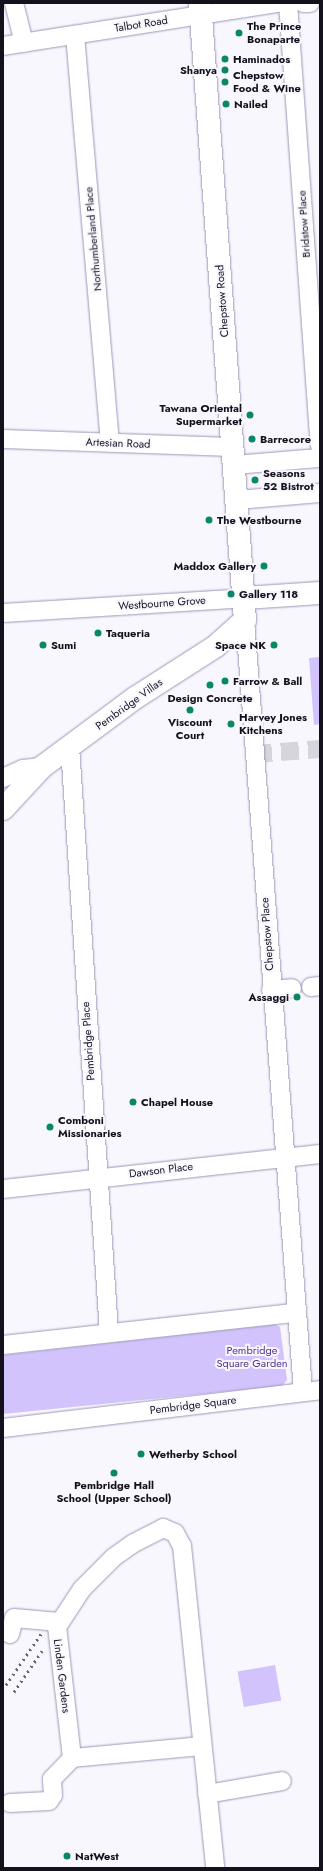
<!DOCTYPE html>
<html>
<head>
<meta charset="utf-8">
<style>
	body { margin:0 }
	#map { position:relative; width:323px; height:1871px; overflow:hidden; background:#f9f7fe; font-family:Jost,sans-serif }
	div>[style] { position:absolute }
	.green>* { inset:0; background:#d2c3fd; transform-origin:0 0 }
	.minor-tunnel>* { height:18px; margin-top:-9px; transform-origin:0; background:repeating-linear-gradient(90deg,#d7d4dc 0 18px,transparent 0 27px) }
	.roads { filter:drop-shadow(0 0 1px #9e96b7) drop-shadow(0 0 1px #9e96b7) }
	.minor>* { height:18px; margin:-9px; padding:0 9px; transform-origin:9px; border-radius:9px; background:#fff }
	.major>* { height:22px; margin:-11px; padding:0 11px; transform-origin:11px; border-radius:11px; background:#fff }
	.rail>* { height:3px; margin-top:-1.5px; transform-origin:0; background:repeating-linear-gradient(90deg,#68656f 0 2px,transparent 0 6px) }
	.dots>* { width:11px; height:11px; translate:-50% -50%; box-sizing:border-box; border:2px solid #f9f7fe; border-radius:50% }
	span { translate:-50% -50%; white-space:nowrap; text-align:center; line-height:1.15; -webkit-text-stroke:4px #f9f7fe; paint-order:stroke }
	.street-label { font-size:11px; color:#14111d }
	.poi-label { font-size:11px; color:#14111d; font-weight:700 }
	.left { translate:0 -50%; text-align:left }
	.right { translate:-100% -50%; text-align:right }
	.park-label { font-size:11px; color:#53348d }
	.frame { position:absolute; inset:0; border:4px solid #14111d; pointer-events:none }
</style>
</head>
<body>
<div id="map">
	<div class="green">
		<div style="clip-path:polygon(320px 657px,320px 724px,314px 725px,309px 658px)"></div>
		<div style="clip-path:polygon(275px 1324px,280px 1327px,287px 1380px,282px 1386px,3px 1414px,3px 1355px)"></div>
		<div style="left:275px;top:1665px;width:36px;height:38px;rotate:80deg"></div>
	</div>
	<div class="minor-tunnel">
		<div style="left:254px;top:754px;width:66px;rotate:-4.3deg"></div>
	</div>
	<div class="roads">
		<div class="minor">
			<div style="left:14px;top:3px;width:41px;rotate:76deg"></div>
			<div style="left:288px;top:3px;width:443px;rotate:85.9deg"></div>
			<div style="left:303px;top:3px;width:7px"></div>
			<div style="left:75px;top:35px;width:409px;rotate:85.1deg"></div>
			<div style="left:3px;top:46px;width:279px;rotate:-8.9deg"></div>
			<div style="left:3px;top:439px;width:229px;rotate:2deg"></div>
			<div style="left:234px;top:465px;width:85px;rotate:-4.7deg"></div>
			<div style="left:319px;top:458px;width:2px;rotate:-63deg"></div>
			<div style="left:237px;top:500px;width:83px;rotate:-4.8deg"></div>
			<div style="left:3px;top:613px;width:242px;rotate:-3.5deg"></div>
			<div style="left:245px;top:620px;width:774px;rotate:85.7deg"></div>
			<div style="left:70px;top:747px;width:587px;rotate:86.19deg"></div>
			<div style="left:3px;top:778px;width:22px;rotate:-24deg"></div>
			<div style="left:23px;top:769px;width:19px;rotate:-6deg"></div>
			<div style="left:311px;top:987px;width:9px;rotate:-6deg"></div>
			<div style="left:271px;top:990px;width:21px;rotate:-5deg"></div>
			<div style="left:3px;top:1189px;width:319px;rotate:-6.3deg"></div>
			<div style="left:3px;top:1345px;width:294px;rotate:-6.3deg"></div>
			<div style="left:3px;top:1428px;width:319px;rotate:-6.8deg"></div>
			<div style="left:10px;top:1634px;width:16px;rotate:-76deg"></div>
			<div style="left:14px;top:1618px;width:45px;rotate:5.1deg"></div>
			<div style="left:201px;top:1746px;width:130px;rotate:174.7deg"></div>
			<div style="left:72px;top:1758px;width:132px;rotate:-96.5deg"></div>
			<div style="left:57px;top:1627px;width:45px;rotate:-56.7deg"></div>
			<div style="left:82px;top:1589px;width:45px;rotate:-45deg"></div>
			<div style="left:114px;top:1557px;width:24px;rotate:-35deg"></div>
			<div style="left:134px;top:1543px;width:33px;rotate:-27deg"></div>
			<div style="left:163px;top:1528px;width:13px;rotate:23deg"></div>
			<div style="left:175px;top:1533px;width:15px;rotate:62deg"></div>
			<div style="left:182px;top:1546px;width:324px;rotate:84.1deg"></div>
			<div style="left:207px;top:1794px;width:76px;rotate:-9.8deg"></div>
			<div style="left:10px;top:1803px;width:39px;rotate:-3deg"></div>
			<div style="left:49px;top:1801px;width:7px;rotate:-56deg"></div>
			<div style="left:53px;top:1795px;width:16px;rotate:-94deg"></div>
			<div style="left:52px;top:1779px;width:29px;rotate:-46deg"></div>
		</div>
		<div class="major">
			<div style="left:245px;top:598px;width:75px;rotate:-3.8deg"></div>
			<div style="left:3px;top:809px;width:57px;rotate:-47.1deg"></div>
			<div style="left:42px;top:767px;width:116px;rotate:-36.6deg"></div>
			<div style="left:135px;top:698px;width:96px;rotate:-32.7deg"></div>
			<div style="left:216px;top:646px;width:39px;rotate:-42deg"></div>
			<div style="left:245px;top:620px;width:619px;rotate:-94.17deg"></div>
		</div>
	</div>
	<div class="rail">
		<div style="left:6px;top:1685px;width:65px;rotate:-55.6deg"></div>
		<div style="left:14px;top:1692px;width:50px;rotate:-55.7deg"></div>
	</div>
	<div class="dots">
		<div style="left:239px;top:33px;background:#0a8769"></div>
		<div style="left:225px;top:59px;background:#0a8769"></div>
		<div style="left:225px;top:70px;background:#0a8769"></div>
		<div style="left:225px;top:82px;background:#0a8769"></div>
		<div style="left:226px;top:104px;background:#0a8769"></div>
		<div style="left:250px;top:415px;background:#0a8769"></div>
		<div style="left:252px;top:439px;background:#0a8769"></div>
		<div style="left:255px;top:480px;background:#0a8769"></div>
		<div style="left:209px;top:520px;background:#0a8769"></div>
		<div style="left:264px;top:566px;background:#0a8769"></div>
		<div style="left:231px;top:594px;background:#0a8769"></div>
		<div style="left:98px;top:633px;background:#0a8769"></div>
		<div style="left:43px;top:645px;background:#0a8769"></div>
		<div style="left:274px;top:645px;background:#0a8769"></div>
		<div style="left:225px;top:681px;background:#0a8769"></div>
		<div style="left:210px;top:685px;background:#0a8769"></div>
		<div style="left:190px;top:710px;background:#0a8769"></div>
		<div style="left:231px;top:724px;background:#0a8769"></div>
		<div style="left:297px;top:997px;background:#0a8769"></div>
		<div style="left:133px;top:1102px;background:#0a8769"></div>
		<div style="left:50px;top:1127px;background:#0a8769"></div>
		<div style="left:141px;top:1454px;background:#0a8769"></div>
		<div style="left:114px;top:1473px;background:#0a8769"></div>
		<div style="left:67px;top:1856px;background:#0a8769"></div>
	</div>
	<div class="street-label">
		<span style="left:141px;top:24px;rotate:-9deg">Talbot Road</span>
		<span style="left:304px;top:224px;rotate:-94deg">Bridstow Place</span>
		<span style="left:93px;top:239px;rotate:-95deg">Northumberland Place</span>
		<span style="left:222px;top:301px;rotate:-94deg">Chepstow Road</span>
		<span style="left:118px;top:443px;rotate:2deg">Artesian Road</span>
		<span style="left:162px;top:603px;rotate:-4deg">Westbourne Grove</span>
		<span style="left:129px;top:704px;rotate:-36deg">Pembridge Villas</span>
		<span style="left:267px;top:934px;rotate:-94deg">Chepstow Place</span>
		<span style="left:88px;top:1041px;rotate:-94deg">Pembridge Place</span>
		<span style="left:161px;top:1170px;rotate:-7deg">Dawson Place</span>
		<span style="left:193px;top:1405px;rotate:-7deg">Pembridge Square</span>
		<span style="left:62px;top:1676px;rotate:83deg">Linden Gardens</span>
	</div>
	<div class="poi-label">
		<span class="left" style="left:247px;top:33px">The Prince<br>Bonaparte</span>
		<span class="left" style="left:233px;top:59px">Haminados</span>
		<span class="right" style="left:217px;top:70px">Shanya</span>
		<span class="left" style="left:233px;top:82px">Chepstow<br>Food &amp; Wine</span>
		<span class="left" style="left:234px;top:104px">Nailed</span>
		<span class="right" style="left:242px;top:415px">Tawana Oriental<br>Supermarket</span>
		<span class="left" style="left:260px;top:439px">Barrecore</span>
		<span class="left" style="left:263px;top:480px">Seasons<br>52 Bistrot</span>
		<span class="left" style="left:217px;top:520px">The Westbourne</span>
		<span class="right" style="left:256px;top:566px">Maddox Gallery</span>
		<span class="left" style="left:239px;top:594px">Gallery 118</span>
		<span class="left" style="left:106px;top:633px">Taqueria</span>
		<span class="left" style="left:51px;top:645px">Sumi</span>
		<span class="right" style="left:266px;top:645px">Space NK</span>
		<span class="left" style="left:233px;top:681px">Farrow &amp; Ball</span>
		<span style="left:210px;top:698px">Design Concrete</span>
		<span class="left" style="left:239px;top:724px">Harvey Jones<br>Kitchens</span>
		<span style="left:190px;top:729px">Viscount<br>Court</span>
		<span class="right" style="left:289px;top:997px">Assaggi</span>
		<span class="left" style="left:141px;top:1102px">Chapel House</span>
		<span class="left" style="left:58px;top:1127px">Comboni<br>Missionaries</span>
		<span class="left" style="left:149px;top:1454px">Wetherby School</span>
		<span style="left:114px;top:1492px">Pembridge Hall<br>School (Upper School)</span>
		<span class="left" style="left:75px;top:1856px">NatWest</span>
	</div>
	<div class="park-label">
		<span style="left:252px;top:1357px">Pembridge<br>Square Garden</span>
	</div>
	<div class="frame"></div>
</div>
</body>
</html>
